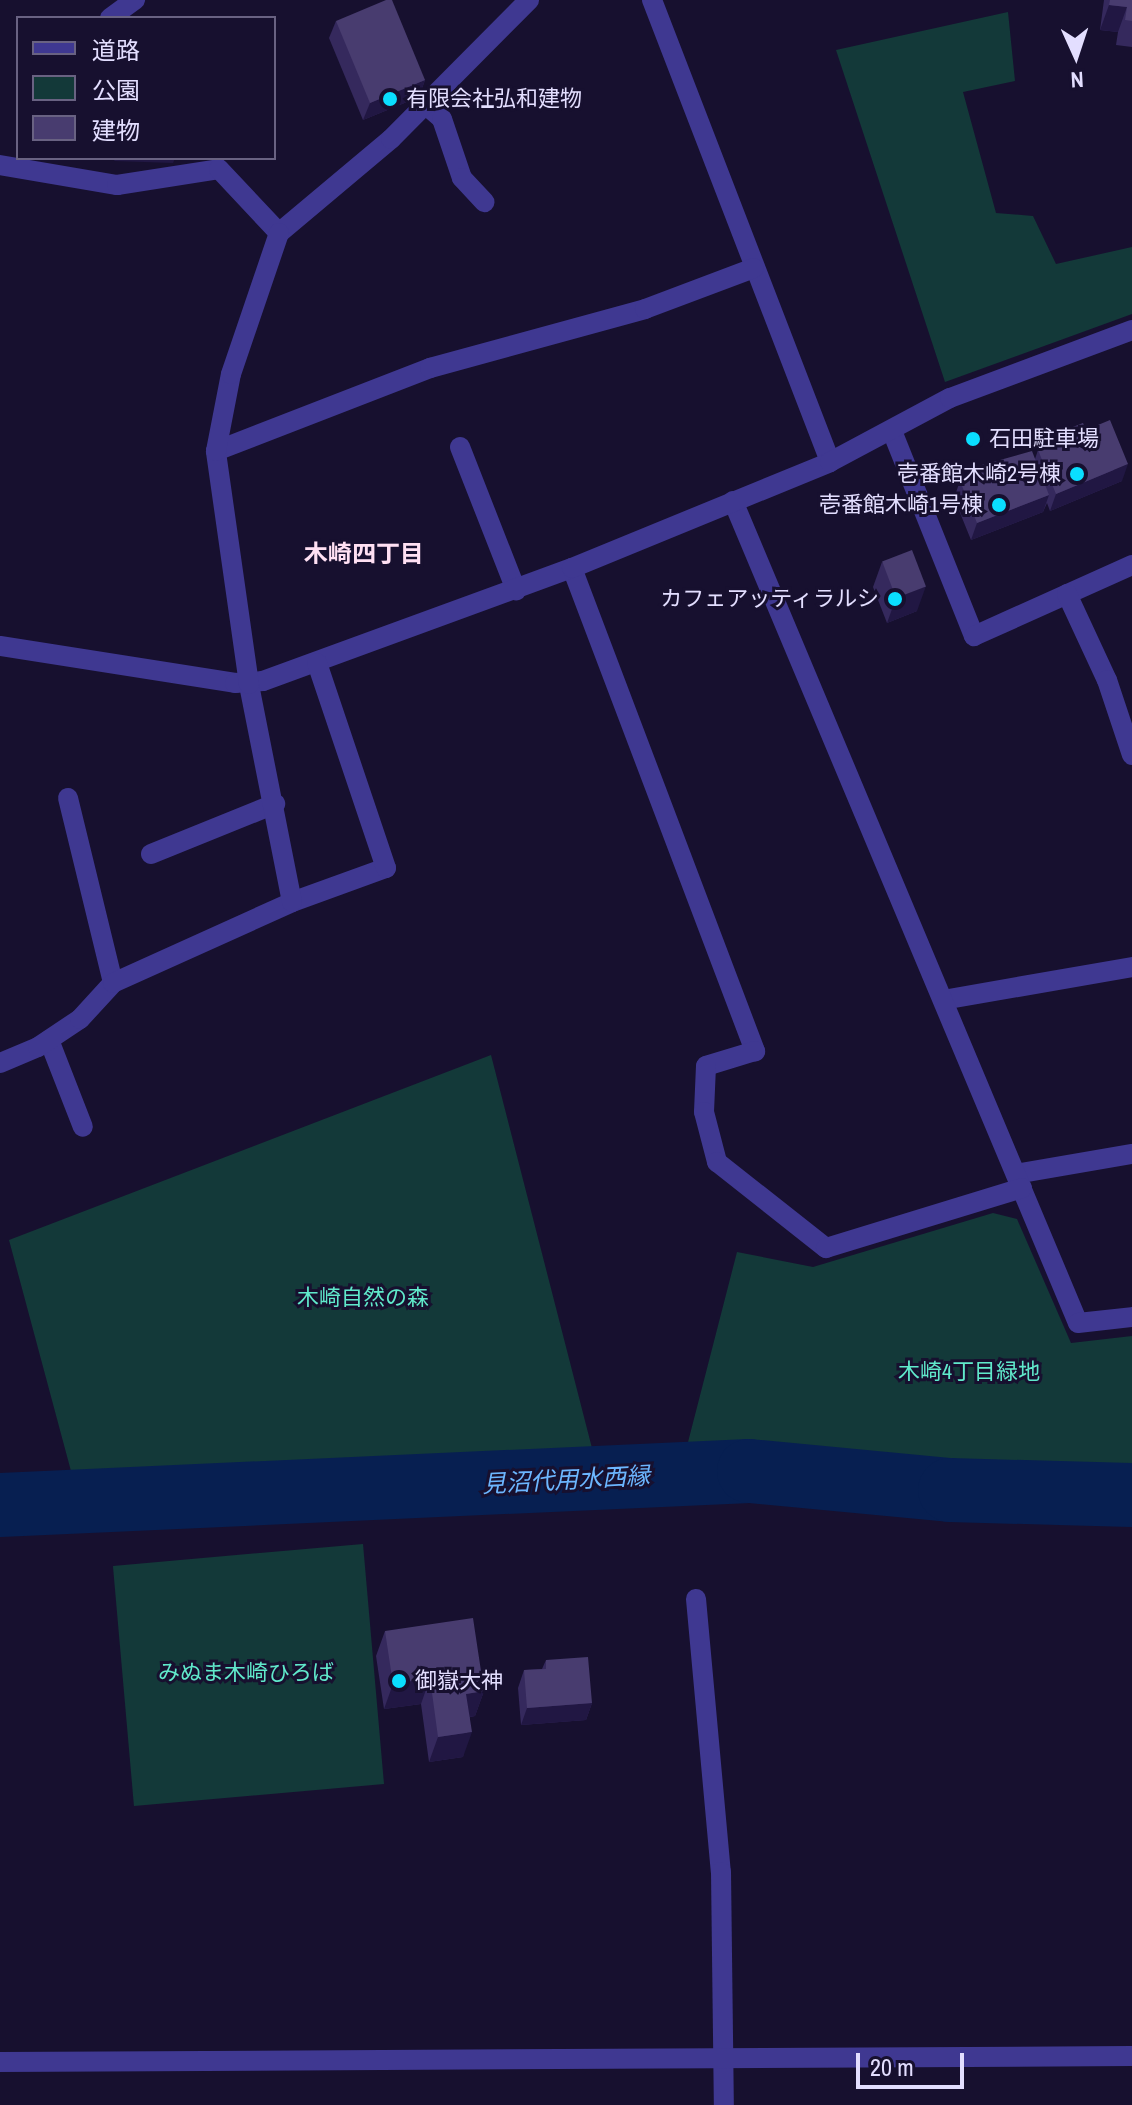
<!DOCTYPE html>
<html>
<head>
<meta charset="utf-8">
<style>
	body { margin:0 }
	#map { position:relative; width:1132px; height:2105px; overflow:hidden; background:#17102f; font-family:"Archivo Narrow","Noto Sans JP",sans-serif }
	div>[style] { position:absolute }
	.green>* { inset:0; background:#133939; transform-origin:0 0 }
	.river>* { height:64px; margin:-32px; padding:0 32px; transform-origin:32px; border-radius:32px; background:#071f51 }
	.service>* { height:20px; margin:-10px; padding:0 10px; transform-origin:10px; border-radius:10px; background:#3f3891 }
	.minor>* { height:20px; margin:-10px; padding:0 10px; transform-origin:10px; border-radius:10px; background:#3f3891 }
	.wall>* { inset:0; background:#35295d }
	.shaded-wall>* { inset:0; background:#211743 }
	.building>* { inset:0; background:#483c6f; transform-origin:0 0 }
	.dots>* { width:22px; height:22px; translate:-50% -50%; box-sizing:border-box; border:4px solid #17102f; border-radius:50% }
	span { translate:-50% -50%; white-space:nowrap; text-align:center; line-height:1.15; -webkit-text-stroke:6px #17102f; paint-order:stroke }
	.poi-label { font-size:22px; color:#e3deff }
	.left { translate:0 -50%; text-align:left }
	.right { translate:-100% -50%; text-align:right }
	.park-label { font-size:22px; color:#60e9cb }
	.neighbourhood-label { font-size:24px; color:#ffe0f3; font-weight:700 }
	.water-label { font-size:24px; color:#6cb6ff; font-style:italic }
	.legend { position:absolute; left:16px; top:16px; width:260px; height:144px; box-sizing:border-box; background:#17102f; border:2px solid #696282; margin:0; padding:10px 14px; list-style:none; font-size:24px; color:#e3deff }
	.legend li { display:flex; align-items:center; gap:16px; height:40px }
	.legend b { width:40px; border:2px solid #696282 }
	.north { position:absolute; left:1036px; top:16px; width:80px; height:80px; -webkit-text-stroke:6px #17102f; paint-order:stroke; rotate:177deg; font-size:22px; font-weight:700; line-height:32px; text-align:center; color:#e3deff }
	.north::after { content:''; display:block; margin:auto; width:28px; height:36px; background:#e3deff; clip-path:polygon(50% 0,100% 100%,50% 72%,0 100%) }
	.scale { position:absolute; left:856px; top:2053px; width:108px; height:36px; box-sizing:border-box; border:4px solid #e3deff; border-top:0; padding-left:10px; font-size:24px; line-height:28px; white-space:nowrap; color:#e3deff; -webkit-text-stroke:6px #17102f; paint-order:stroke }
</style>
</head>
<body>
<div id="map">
	<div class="green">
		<div style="clip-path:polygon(1008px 12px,1015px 81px,963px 92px,996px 213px,1033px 216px,1056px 264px,1132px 247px,1132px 314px,945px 382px,836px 50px)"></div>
		<div style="clip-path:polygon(491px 1055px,593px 1452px,687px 1446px,737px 1252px,813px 1267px,993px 1213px,1017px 1219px,1071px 1343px,1132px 1336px,1132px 1483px,1046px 1485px,726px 1459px,319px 1481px,75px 1486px,9px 1240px)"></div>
		<div style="left:363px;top:1544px;width:241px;height:251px;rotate:85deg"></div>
	</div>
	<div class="river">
		<div style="left:0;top:1505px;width:750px;rotate:-2.6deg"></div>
		<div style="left:749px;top:1471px;width:202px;rotate:5.4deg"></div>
		<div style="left:950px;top:1490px;width:182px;rotate:1.6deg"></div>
	</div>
	<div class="service">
		<div style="left:426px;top:105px;width:21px;rotate:41deg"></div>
		<div style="left:442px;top:119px;width:62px;rotate:71.3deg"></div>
		<div style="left:462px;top:178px;width:33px;rotate:47deg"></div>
		<div style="left:460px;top:447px;width:154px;rotate:68.6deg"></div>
		<div style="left:572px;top:568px;width:517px;rotate:69.25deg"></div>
		<div style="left:755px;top:1051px;width:51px;rotate:163deg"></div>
		<div style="left:68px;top:798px;width:190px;rotate:76.3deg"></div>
		<div style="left:151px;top:854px;width:134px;rotate:-22deg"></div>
		<div style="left:943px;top:1000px;width:192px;rotate:-9.9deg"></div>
		<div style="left:1016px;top:1174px;width:118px;rotate:-9.8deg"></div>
	</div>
	<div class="minor">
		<div style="left:652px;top:0;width:495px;rotate:68.9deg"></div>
		<div style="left:110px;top:18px;width:31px;rotate:-36deg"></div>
		<div style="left:0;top:165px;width:119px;rotate:9.7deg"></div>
		<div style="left:117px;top:185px;width:103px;rotate:-8.9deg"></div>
		<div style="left:219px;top:169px;width:88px;rotate:46.8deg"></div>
		<div style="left:279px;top:233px;width:146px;rotate:-40deg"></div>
		<div style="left:391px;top:139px;width:196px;rotate:-45.2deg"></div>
		<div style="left:892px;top:431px;width:221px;rotate:68.2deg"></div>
		<div style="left:974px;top:636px;width:173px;rotate:-24.2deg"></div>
		<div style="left:216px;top:451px;width:230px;rotate:-21.2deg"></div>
		<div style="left:430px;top:368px;width:223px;rotate:-15.3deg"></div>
		<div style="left:645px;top:309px;width:116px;rotate:-20.6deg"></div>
		<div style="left:733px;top:501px;width:891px;rotate:67.23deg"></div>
		<div style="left:1078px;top:1323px;width:54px;rotate:-6.3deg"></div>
		<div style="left:1067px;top:594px;width:95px;rotate:65.1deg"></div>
		<div style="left:1107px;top:680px;width:79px;rotate:71.6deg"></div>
		<div style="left:0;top:646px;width:238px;rotate:8.9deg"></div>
		<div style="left:235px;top:683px;width:28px;rotate:-4deg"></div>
		<div style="left:263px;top:681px;width:329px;rotate:-20.1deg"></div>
		<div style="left:572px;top:568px;width:279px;rotate:-22.3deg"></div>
		<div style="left:830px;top:462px;width:136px;rotate:-28.1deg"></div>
		<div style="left:950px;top:398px;width:194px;rotate:-20.5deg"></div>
		<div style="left:292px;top:902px;width:100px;rotate:-19.9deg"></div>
		<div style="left:386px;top:868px;width:216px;rotate:-108.6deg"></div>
		<div style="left:49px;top:1040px;width:93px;rotate:68.7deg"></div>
		<div style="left:0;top:1063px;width:41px;rotate:-22.8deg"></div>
		<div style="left:38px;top:1047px;width:50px;rotate:-33.7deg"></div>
		<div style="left:80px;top:1019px;width:49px;rotate:-47.5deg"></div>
		<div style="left:113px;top:983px;width:196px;rotate:-24.3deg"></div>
		<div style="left:292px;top:902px;width:222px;rotate:-101.2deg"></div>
		<div style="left:249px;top:684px;width:235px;rotate:-98.1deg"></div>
		<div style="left:216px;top:451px;width:78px;rotate:-79deg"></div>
		<div style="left:231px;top:374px;width:149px;rotate:-71.2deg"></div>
		<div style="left:706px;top:1066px;width:46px;rotate:92.5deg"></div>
		<div style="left:704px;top:1112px;width:52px;rotate:75.4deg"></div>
		<div style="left:717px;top:1162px;width:139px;rotate:38.3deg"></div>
		<div style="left:826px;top:1248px;width:205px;rotate:-17deg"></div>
		<div style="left:696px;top:1599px;width:274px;rotate:84.8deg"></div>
		<div style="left:721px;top:1872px;width:233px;rotate:89.3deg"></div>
		<div style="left:0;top:2062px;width:1132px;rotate:-0.3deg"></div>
	</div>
	<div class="wall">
		<div style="clip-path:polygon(1104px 0,1132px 0,1132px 47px,1116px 45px,1118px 32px,1100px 30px)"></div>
		<div style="clip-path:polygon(336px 21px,425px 80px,419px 97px,363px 120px,329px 38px)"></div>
		<div style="clip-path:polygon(1086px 430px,1122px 481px,1050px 511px,1047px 503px,1043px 512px,971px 540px,954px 498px,960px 481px,979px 473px,982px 465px,1035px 459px,1038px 450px,1056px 443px,1060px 432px)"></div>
		<div style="clip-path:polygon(882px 562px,917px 611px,887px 623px,873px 587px)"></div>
		<div style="clip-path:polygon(385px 1631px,484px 1691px,475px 1716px,470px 1717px,463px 1757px,429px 1762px,421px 1704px,384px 1709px,376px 1656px)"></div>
		<div style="clip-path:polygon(546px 1660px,592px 1703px,586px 1720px,521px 1725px,518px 1688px,524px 1670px,542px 1669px)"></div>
	</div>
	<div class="shaded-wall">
		<div style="clip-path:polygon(1109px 5px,1127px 7px,1118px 32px,1100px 30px)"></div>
		<div style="clip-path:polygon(425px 80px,419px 97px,363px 120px,370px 103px)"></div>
		<div style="clip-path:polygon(116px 158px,175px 158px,173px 163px,114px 161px)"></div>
		<div style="clip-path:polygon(1128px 464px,1122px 481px,1050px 511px,1056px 494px)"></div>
		<div style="clip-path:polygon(1049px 495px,1043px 512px,971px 540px,977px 523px)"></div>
		<div style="clip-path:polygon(926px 586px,917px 611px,887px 623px,896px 598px)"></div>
		<div style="clip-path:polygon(430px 1678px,421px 1704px,384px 1709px,393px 1684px)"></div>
		<div style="clip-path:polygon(484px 1691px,475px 1716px,457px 1719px,466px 1694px)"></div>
		<div style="clip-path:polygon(592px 1703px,586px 1720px,521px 1725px,527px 1708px)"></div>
		<div style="clip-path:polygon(472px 1732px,463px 1757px,429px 1762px,438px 1737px)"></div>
	</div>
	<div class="building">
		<div style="clip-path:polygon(386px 0,392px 0,425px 80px,370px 103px,336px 21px)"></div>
		<div style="clip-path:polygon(1110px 0,1132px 0,1132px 21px,1125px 20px,1127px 7px,1109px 5px)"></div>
		<div style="clip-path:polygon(1110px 420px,1128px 464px,1056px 494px,1038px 450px,1063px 440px,1060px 432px,1083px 423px,1086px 430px)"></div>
		<div style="clip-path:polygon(1032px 451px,1049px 495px,977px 523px,960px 481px,985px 471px,982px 465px)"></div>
		<div style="left:912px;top:550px;width:39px;height:32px;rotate:69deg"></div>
		<div style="clip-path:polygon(473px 1618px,484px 1691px,466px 1694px,472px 1732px,438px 1737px,430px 1678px,393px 1684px,385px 1631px)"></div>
		<div style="clip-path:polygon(588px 1657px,592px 1703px,527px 1708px,524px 1670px,546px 1669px,546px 1660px)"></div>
	</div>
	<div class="dots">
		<div style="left:390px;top:99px;background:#0adeff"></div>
		<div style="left:973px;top:439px;background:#0adeff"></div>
		<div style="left:1077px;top:474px;background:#0adeff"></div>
		<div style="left:999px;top:505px;background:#0adeff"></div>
		<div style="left:895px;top:599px;background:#0adeff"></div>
		<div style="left:399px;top:1681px;background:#0adeff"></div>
	</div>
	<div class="poi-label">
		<span class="left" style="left:406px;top:99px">有限会社弘和建物</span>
		<span class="left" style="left:989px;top:439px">石田駐車場</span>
		<span class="right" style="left:1061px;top:474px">壱番館木崎2号棟</span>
		<span class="right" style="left:983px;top:505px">壱番館木崎1号棟</span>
		<span class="right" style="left:879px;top:599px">カフェアッティラルシ</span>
		<span class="left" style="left:415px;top:1681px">御嶽大神</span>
	</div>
	<div class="park-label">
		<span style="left:363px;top:1298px">木崎自然の森</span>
		<span style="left:969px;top:1372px">木崎4丁目緑地</span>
		<span style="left:246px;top:1673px">みぬま木崎ひろば</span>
	</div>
	<div class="neighbourhood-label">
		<span style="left:364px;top:554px">木崎四丁目</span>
	</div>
	<div class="water-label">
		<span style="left:566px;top:1480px;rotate:-3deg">見沼代用水西縁</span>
	</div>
	<ul class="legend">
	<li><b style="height:10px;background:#3f3891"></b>道路</li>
	<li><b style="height:22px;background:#133939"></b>公園</li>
	<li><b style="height:22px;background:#483c6f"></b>建物</li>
	</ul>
	<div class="north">N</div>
	<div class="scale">20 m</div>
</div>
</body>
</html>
